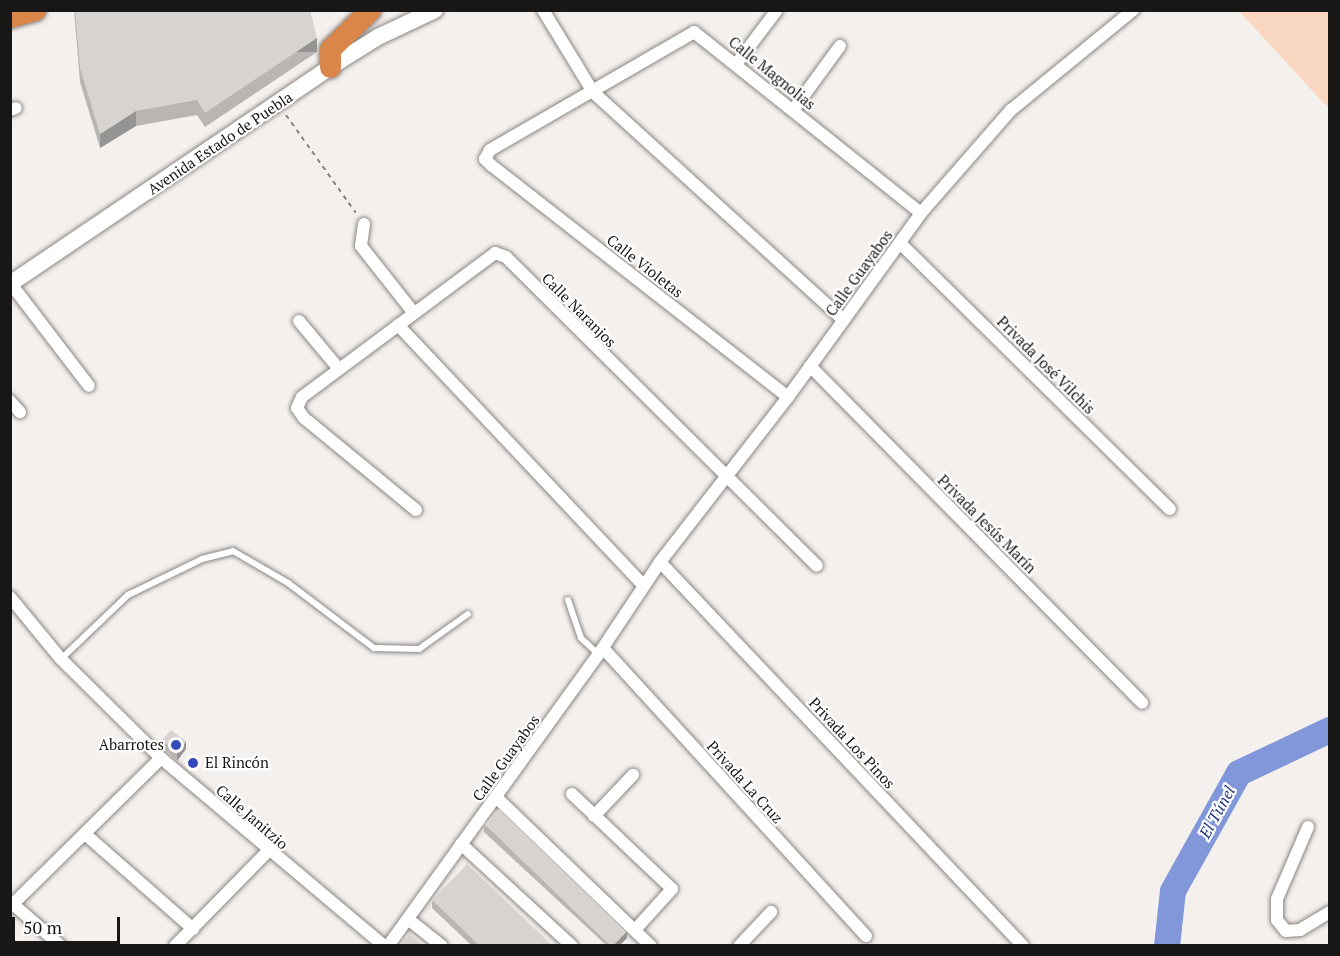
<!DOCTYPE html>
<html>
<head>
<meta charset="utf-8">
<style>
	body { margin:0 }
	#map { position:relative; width:1340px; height:956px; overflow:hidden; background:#f4f0ed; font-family:"PT Serif",serif }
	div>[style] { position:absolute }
	.green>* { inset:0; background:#f9d7c0 }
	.river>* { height:26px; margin:-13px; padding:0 13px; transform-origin:13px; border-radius:13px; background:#8197da }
	.path>* { height:2px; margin-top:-1px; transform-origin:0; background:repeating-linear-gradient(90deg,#858280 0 4.5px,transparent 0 9px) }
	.roads { filter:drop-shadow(0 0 2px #8a8684) drop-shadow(0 0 2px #8a8684) }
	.lane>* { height:6px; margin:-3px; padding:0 3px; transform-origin:3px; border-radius:3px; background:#fff }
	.street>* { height:12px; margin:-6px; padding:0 6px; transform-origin:6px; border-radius:6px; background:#fff }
	.secondary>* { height:16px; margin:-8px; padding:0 8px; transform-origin:8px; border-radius:8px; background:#fff }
	.highway>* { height:21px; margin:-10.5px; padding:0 10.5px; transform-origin:10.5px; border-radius:10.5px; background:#da864a }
	.wall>* { inset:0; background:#b9b5b3 }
	.shaded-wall>* { inset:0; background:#969492; transform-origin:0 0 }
	.building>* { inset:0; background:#d7d3d0; transform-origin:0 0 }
	.dots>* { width:16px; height:16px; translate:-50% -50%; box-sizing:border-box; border:3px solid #fff; border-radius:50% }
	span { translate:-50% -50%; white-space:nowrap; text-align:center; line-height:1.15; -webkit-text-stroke:4.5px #fff; paint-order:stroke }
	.street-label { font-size:15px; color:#181716 }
	.poi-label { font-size:15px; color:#181716 }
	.right { translate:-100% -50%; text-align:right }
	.left { translate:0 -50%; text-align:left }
	.water-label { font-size:16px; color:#233382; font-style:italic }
	.frame { position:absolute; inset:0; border:12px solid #181716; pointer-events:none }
	.scale { position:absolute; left:12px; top:917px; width:108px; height:27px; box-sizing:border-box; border:3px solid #181716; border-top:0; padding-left:8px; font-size:18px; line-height:21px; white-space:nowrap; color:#181716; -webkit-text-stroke:4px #fff; paint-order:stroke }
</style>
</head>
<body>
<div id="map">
	<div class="green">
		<div style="clip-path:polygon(1239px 11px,1329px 11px,1329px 109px)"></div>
	</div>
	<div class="river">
		<div style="left:1167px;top:946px;width:55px;rotate:-83.8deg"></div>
		<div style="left:1173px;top:891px;width:135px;rotate:-60.8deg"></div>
		<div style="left:1239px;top:773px;width:101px;rotate:-25.3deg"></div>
	</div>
	<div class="path">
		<div style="left:286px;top:115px;width:120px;rotate:54.5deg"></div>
	</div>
	<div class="roads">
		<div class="lane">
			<div style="left:568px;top:600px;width:40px;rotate:71.1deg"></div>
			<div style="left:581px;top:638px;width:23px;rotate:43deg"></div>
			<div style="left:61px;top:659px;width:93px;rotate:-43.7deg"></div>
			<div style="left:128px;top:595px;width:82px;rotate:-25.9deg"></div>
			<div style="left:202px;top:559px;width:32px;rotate:-14deg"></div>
			<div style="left:233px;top:551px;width:64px;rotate:30.2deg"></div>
			<div style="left:288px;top:583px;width:108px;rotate:37.1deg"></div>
			<div style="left:374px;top:648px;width:45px;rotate:1.3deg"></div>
			<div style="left:419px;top:649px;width:60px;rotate:-35.5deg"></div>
		</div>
		<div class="street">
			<div style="left:543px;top:10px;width:96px;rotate:58.6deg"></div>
			<div style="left:593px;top:92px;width:339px;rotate:42.3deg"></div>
			<div style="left:737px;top:63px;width:66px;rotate:-53deg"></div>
			<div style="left:794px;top:109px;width:78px;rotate:-53.9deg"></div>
			<div style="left:10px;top:110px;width:6px;rotate:-18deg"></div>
			<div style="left:364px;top:224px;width:22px;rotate:98deg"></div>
			<div style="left:361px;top:246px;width:85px;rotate:51.7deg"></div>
			<div style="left:900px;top:243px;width:379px;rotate:44.6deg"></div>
			<div style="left:11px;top:284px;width:128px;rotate:52.6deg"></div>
			<div style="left:299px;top:321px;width:62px;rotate:50.2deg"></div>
			<div style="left:398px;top:325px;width:357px;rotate:46.7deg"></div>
			<div style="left:810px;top:366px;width:473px;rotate:45.4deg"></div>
			<div style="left:788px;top:397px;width:375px;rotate:-142deg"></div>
			<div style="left:492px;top:166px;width:10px;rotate:-135deg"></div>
			<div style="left:485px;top:159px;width:10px;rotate:-61deg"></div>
			<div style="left:490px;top:150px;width:236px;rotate:-30deg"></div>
			<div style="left:694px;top:32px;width:290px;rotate:38.6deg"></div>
			<div style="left:10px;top:401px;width:15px;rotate:48deg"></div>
			<div style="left:416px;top:510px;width:145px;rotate:-140.6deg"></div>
			<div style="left:304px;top:418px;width:12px;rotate:-125deg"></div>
			<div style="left:297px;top:408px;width:12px;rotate:-66deg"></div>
			<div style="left:302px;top:397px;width:241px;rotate:-36.7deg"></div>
			<div style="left:495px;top:253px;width:12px;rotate:20deg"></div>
			<div style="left:506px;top:257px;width:438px;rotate:44.8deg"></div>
			<div style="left:660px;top:562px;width:528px;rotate:46.61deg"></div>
			<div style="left:10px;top:597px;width:80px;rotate:50.6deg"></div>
			<div style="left:61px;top:659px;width:141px;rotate:44.7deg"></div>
			<div style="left:161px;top:758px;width:292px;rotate:40.1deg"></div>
			<div style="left:603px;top:648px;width:390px;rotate:47.6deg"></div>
			<div style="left:572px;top:794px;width:138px;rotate:43.5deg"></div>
			<div style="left:672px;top:889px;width:55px;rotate:132.1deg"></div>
			<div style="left:496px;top:797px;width:215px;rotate:43.9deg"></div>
			<div style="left:594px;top:816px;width:57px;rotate:-46.4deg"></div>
			<div style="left:1308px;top:827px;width:78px;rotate:113.3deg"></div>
			<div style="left:1277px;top:899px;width:21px;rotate:90deg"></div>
			<div style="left:1277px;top:920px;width:14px;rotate:51deg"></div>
			<div style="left:1286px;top:931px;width:14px;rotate:-4deg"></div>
			<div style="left:1300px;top:930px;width:35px;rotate:-31deg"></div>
			<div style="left:85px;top:834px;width:144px;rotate:41.3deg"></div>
			<div style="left:461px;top:844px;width:151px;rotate:42.6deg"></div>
			<div style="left:13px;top:904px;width:64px;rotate:41.2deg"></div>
			<div style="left:10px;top:907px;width:212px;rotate:-44.6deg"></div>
			<div style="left:408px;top:919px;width:43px;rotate:38.5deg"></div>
			<div style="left:175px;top:946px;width:133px;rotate:-45.6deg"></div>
			<div style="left:388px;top:946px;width:359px;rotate:-54.2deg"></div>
			<div style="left:598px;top:655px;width:112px;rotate:-56.3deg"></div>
			<div style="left:660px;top:562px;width:209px;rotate:-52.2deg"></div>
			<div style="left:788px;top:397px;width:227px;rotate:-54.1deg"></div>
			<div style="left:921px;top:213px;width:137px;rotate:-48.9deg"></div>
			<div style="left:1011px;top:110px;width:158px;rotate:-39.3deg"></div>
			<div style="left:739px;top:946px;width:47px;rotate:-46.7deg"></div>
		</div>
		<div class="secondary">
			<div style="left:10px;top:284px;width:387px;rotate:-34.1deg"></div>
			<div style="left:330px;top:67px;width:57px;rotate:-32deg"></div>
			<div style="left:378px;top:37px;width:63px;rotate:-25.3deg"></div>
		</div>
		<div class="highway">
			<div style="left:10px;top:17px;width:26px;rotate:-16deg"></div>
			<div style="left:330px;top:67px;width:18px;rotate:-90deg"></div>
			<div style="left:330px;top:49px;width:56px;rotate:-44.3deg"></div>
		</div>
	</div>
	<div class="wall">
		<div style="clip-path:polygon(74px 10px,310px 10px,317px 52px,205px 127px,197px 115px,136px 126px,100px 148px,80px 82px)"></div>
		<div style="clip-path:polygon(162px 740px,186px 749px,177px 761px,162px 747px)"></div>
		<div style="clip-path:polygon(484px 824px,627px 938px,620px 945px,606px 945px,484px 832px)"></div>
		<div style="clip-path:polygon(432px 900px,552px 945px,471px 945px,432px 908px)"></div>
	</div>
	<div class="shaded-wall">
		<div style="left:317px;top:38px;width:14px;height:135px;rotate:90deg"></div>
		<div style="clip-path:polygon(136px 111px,136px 126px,100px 148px,100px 134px)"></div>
		<div style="clip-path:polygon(186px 741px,186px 749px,177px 761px,177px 753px)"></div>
		<div style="clip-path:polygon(627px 931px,627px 938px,620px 945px,614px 945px)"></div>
	</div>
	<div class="building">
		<div style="clip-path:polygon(75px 10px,310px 10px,317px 38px,205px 113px,197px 100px,136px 111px,100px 134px,80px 68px)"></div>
		<div style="clip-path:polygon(171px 730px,186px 741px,177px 753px,162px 740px)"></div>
		<div style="left:499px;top:809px;width:177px;height:21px;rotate:44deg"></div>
		<div style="clip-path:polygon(467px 864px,552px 945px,479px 945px,432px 900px)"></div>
		<div style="clip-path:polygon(410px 934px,422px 945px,399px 945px)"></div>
	</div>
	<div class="dots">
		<div style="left:176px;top:745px;background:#3449bb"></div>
		<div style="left:193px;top:763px;background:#3449bb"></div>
	</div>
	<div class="street-label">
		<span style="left:772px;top:73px;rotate:39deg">Calle Magnolias</span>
		<span style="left:220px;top:143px;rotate:-34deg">Avenida Estado de Puebla</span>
		<span style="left:645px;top:266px;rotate:38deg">Calle Violetas</span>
		<span style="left:859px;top:273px;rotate:-54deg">Calle Guayabos</span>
		<span style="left:579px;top:310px;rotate:45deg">Calle Naranjos</span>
		<span style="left:1046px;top:365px;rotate:45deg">Privada José Vilchis</span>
		<span style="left:987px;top:524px;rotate:45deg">Privada Jesús Marín</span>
		<span style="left:852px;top:743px;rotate:47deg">Privada Los Pinos</span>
		<span style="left:506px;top:758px;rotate:-54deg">Calle Guayabos</span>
		<span style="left:745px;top:782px;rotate:48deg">Privada La Cruz</span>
		<span style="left:252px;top:817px;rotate:41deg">Calle Janitzio</span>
	</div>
	<div class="poi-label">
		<span class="right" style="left:164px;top:745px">Abarrotes</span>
		<span class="left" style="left:205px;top:763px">El Rincón</span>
	</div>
	<div class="water-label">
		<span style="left:1217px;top:812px;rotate:-61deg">El Túnel</span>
	</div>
	<div class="frame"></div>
	<div class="scale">50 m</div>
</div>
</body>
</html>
